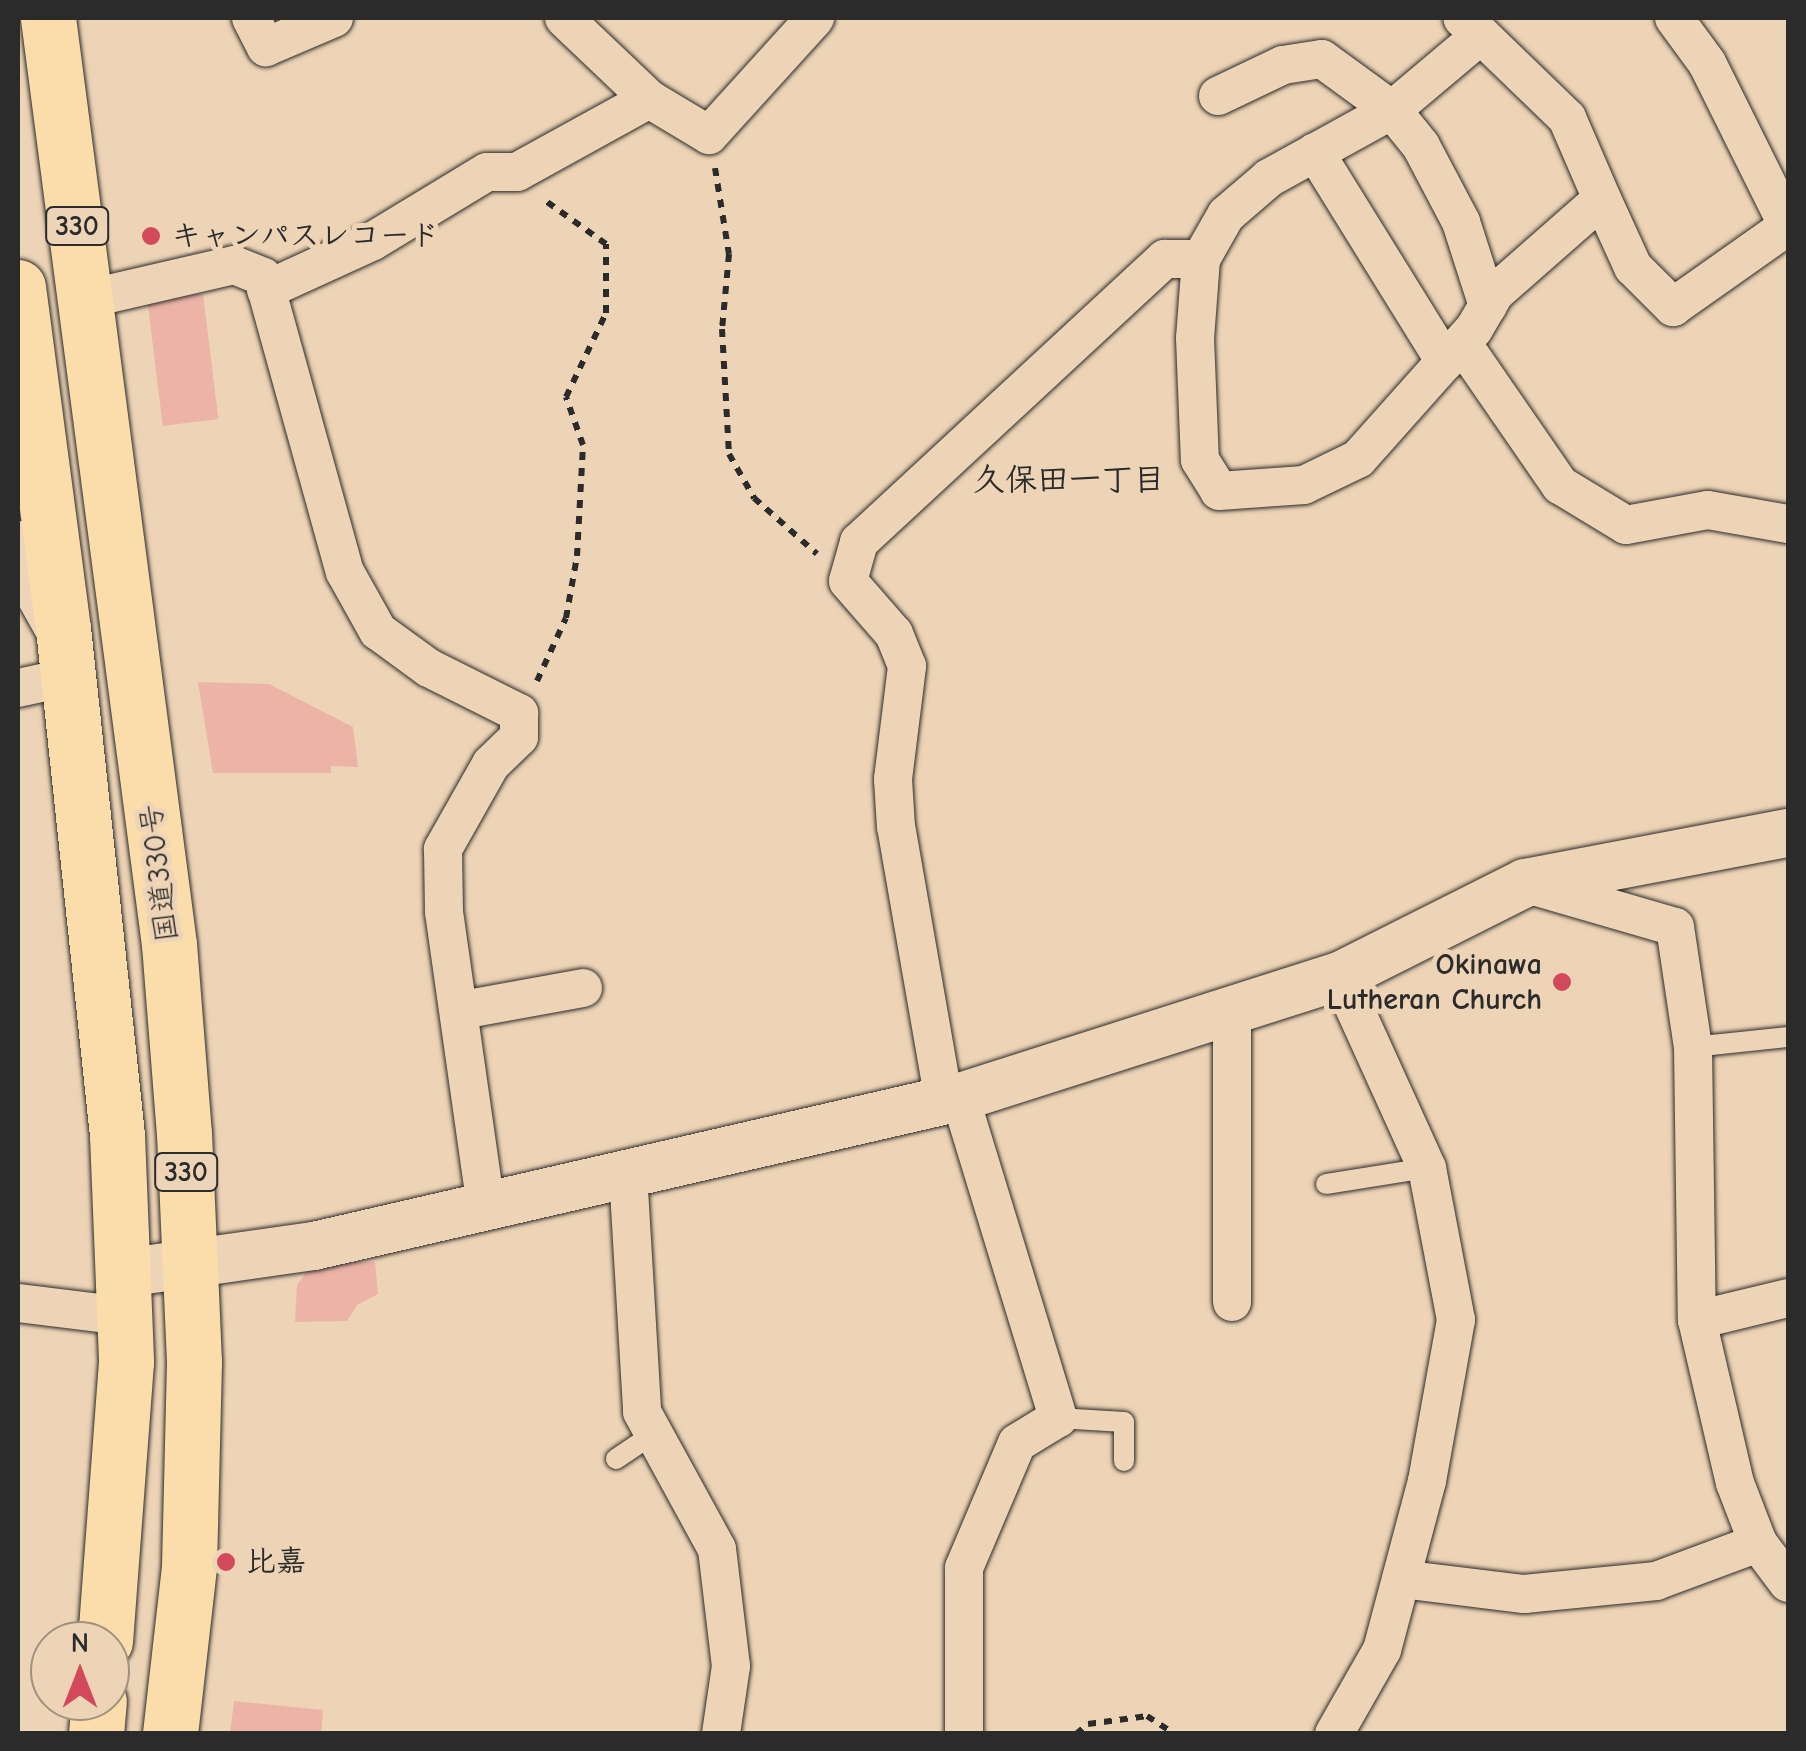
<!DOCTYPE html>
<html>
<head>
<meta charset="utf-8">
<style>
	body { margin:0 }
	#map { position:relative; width:1806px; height:1751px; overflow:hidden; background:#eed4b6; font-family:"Comic Neue","Klee One",sans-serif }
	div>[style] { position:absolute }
	.building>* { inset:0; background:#ecb3a6; transform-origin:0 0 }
	.path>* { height:6px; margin-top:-3px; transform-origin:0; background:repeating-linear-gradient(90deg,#2b2b2b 0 8px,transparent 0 16px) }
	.roads { filter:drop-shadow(0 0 2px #2b2b2b) drop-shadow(0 0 2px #2b2b2b) }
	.service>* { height:20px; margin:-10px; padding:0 10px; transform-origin:10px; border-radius:10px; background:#eed4b6 }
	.minor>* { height:38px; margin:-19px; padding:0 19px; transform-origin:19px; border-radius:19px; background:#eed4b6 }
	.tertiary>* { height:48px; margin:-24px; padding:0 24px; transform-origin:24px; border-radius:24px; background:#eed4b6 }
	.secondary>* { height:55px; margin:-27.5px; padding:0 27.5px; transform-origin:27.5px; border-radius:27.5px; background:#eed4b6 }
	.trunk>* { height:55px; margin:-27.5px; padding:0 27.5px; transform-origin:27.5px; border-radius:27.5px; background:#fbddab }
	.dots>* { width:28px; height:28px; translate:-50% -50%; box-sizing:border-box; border:5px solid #eed4b6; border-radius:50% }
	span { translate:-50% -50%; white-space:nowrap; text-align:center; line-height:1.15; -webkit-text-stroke:10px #eed4b6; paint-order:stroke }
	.shield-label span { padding:2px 8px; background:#eed4b6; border:2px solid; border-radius:8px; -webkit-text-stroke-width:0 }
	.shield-label { font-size:28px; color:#2b2b2b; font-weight:700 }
	.poi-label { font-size:30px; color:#2b2b2b; font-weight:700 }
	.left { translate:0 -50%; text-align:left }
	.right { translate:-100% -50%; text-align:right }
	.street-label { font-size:30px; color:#2b2b2b }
	.neighbourhood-label { font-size:32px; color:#2b2b2b; font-weight:700 }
	.frame { position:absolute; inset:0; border:20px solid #2b2b2b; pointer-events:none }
	.north { position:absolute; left:30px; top:1621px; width:100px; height:100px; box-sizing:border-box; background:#eed4b6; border:2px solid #a0907e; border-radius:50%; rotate:0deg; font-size:28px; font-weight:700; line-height:40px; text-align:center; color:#2b2b2b }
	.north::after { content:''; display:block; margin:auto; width:35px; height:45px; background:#d1495b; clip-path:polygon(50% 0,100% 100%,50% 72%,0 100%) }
</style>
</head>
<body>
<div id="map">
	<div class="building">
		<div style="left:203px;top:294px;width:126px;height:56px;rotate:83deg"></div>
		<div style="clip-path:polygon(198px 682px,269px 684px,353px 727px,358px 767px,331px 766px,331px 773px,213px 773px)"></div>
		<div style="clip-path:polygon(329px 1262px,375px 1262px,378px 1294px,357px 1305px,347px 1321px,295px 1322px,297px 1285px,307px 1271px)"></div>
		<div style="clip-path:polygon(234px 1701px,323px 1710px,321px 1734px,230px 1734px)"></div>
	</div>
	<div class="path">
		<div style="left:715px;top:168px;width:87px;rotate:80.8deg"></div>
		<div style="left:729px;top:254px;width:75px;rotate:95.3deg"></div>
		<div style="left:722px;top:329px;width:125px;rotate:86.8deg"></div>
		<div style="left:729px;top:454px;width:51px;rotate:60.4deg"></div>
		<div style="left:754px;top:498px;width:84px;rotate:41.6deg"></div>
		<div style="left:537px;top:681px;width:69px;rotate:-65.3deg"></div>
		<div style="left:566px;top:618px;width:63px;rotate:-79.9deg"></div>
		<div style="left:577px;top:556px;width:111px;rotate:-86.9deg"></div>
		<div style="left:583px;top:445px;width:51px;rotate:-109.5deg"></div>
		<div style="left:566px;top:397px;width:93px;rotate:-64.5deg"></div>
		<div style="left:606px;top:313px;width:69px;rotate:-90deg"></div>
		<div style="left:606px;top:244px;width:77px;rotate:-144.5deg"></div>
		<div style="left:1076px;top:1734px;width:16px;rotate:-40deg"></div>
		<div style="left:1088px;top:1724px;width:60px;rotate:-7.7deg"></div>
		<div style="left:1147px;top:1716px;width:33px;rotate:33deg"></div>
	</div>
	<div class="roads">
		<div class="service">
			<div style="left:1693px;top:1047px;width:96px;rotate:-6deg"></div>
			<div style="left:1326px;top:1184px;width:102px;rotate:-9deg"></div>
			<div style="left:1058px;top:1418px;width:66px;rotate:3.5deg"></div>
			<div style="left:1124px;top:1422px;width:39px;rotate:90deg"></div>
			<div style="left:616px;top:1459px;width:45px;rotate:-34deg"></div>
		</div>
		<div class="minor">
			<div style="left:251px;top:18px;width:33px;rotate:63deg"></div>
			<div style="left:266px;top:47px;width:74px;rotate:-23.1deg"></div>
			<div style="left:564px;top:18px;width:117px;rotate:43.6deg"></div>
			<div style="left:1674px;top:18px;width:56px;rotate:53.7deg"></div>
			<div style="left:1707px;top:63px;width:182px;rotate:63.6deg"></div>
			<div style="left:1481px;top:35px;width:120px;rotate:44deg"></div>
			<div style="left:1567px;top:118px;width:88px;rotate:66.6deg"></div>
			<div style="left:1218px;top:96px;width:72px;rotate:-25.5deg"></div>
			<div style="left:1283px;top:65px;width:39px;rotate:-9deg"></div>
			<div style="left:1322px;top:59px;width:87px;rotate:36.1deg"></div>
			<div style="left:1392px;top:110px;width:46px;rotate:51.1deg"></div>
			<div style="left:1421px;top:146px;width:86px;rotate:62.2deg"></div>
			<div style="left:1461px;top:222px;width:88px;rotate:72.2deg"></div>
			<div style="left:1315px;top:152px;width:247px;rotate:58.2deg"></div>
			<div style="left:1201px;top:259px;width:79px;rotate:94.3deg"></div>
			<div style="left:1195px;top:338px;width:122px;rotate:87.7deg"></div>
			<div style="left:1200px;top:460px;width:36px;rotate:58deg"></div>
			<div style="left:1219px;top:491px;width:85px;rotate:-4deg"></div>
			<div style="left:1304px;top:485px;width:60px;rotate:-25.7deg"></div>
			<div style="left:1358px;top:459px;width:174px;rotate:-48.3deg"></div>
			<div style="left:1474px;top:329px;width:42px;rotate:-59.7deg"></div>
			<div style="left:1495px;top:293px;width:142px;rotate:-41.3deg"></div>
			<div style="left:1602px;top:199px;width:75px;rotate:65.5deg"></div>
			<div style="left:1633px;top:267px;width:57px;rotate:45deg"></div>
			<div style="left:1673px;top:307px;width:141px;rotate:-35.2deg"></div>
			<div style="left:266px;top:290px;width:118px;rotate:-24.6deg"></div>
			<div style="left:373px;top:241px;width:133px;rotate:-31.2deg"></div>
			<div style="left:487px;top:172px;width:30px"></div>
			<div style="left:517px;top:172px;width:151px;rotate:-28.9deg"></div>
			<div style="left:649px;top:99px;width:70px;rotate:31deg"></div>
			<div style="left:709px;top:135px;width:158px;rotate:-47.8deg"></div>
			<div style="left:87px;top:299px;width:151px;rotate:-13deg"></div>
			<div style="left:234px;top:265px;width:31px;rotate:22deg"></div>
			<div style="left:263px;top:277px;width:306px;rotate:74.5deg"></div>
			<div style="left:345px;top:572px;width:68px;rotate:60.8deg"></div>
			<div style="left:378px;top:631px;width:63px;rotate:36deg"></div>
			<div style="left:429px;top:668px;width:101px;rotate:26.6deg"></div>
			<div style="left:519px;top:713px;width:24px;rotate:90deg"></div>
			<div style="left:519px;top:737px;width:39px;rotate:136deg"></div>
			<div style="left:491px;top:764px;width:98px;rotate:119.5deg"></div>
			<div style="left:443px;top:849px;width:63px;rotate:89.1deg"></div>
			<div style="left:444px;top:912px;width:297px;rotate:81.9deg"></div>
			<div style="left:1462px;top:343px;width:173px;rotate:55.4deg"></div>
			<div style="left:1560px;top:485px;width:77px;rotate:31.2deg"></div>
			<div style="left:1626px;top:525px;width:83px;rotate:-10.4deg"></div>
			<div style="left:1708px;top:510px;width:81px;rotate:9.9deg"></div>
			<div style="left:18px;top:688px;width:52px;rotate:-12.2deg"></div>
			<div style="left:1527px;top:884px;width:154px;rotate:16.2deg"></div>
			<div style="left:1675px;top:927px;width:121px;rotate:81.5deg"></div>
			<div style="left:1693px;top:1047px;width:273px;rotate:89.2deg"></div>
			<div style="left:1697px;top:1320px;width:167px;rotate:76.9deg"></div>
			<div style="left:1735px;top:1483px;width:64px;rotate:69deg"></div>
			<div style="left:1758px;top:1543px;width:50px;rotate:53.1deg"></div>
			<div style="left:462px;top:1010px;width:123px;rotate:-10.3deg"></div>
			<div style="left:1232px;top:1010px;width:292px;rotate:90deg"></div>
			<div style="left:960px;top:1097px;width:336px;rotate:73deg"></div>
			<div style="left:1058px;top:1418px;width:48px;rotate:148.6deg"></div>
			<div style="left:1017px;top:1443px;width:136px;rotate:113deg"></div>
			<div style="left:964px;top:1568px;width:166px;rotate:90deg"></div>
			<div style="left:944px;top:1101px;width:278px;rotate:-99.9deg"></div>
			<div style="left:896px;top:827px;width:48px;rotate:-93.6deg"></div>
			<div style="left:893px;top:779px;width:114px;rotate:-82.9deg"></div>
			<div style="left:907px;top:666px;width:35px;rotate:-112deg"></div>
			<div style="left:894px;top:634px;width:70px;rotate:-131deg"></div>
			<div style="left:848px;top:581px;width:41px;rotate:-74.2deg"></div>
			<div style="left:859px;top:542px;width:417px;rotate:-42.8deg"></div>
			<div style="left:1165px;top:259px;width:36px"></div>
			<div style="left:1201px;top:259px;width:51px;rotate:-60.4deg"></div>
			<div style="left:1226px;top:215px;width:57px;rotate:-40.7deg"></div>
			<div style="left:1269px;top:178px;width:141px;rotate:-28.9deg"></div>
			<div style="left:1392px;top:110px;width:116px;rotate:-40.1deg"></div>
			<div style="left:1481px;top:35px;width:25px;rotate:-138deg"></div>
			<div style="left:628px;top:1173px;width:239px;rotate:86.6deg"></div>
			<div style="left:642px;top:1412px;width:156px;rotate:61.3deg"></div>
			<div style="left:717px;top:1549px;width:118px;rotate:83.2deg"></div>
			<div style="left:731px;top:1666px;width:69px;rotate:98.4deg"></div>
			<div style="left:18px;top:1303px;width:107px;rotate:7deg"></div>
			<div style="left:1697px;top:1320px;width:94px;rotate:-13.6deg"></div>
			<div style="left:1401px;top:1579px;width:124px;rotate:7deg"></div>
			<div style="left:1524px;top:1594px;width:133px;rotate:-5.6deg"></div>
			<div style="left:1656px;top:1581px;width:109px;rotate:-20.4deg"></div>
			<div style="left:1334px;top:1734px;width:97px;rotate:-60.3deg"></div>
			<div style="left:1382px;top:1650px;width:175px;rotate:-75.1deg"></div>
			<div style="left:1427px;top:1481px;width:164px;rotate:-79.8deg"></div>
			<div style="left:1456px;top:1320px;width:155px;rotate:-100.8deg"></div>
			<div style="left:1427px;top:1168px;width:211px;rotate:-114.4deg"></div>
		</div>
		<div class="tertiary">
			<div style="left:124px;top:1273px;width:192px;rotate:-8.1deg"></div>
			<div style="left:314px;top:1246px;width:663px;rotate:-12.99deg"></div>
			<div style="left:960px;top:1097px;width:399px;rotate:-17.7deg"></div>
			<div style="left:1340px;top:976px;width:207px;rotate:-26.7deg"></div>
			<div style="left:1525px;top:883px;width:268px;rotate:-10.8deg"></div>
		</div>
		<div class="secondary">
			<div style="left:18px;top:548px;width:88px;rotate:60.8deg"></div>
		</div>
		<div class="trunk">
			<div style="left:48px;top:18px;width:934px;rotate:82.56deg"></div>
			<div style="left:169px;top:944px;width:190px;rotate:85.5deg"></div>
			<div style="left:184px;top:1133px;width:229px;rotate:87.5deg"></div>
			<div style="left:194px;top:1362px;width:205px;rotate:91.4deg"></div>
			<div style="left:189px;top:1567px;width:168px;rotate:96.5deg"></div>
			<div style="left:18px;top:287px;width:344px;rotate:82.5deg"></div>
			<div style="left:63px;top:628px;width:510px;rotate:83.92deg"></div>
			<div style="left:117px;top:1135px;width:227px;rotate:87.7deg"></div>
			<div style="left:126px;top:1362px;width:280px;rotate:94.3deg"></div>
			<div style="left:96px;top:1734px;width:33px;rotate:-85deg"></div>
		</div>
	</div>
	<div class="dots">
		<div style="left:151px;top:236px;background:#d1495b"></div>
		<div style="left:1562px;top:982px;background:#d1495b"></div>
		<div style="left:226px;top:1562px;background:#d1495b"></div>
	</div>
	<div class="shield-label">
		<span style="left:77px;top:226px">330</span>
		<span style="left:186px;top:1172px">330</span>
	</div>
	<div class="poi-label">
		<span class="left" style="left:171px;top:236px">キャンパスレコード</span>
		<span class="right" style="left:1542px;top:982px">Okinawa<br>Lutheran Church</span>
		<span class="left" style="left:246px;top:1562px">比嘉</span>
	</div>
	<div class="street-label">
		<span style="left:160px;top:873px;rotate:-97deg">国道330号</span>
	</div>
	<div class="neighbourhood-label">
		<span style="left:1069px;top:480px">久保田一丁目</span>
	</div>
	<div class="frame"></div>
	<div class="north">N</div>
</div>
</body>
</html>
